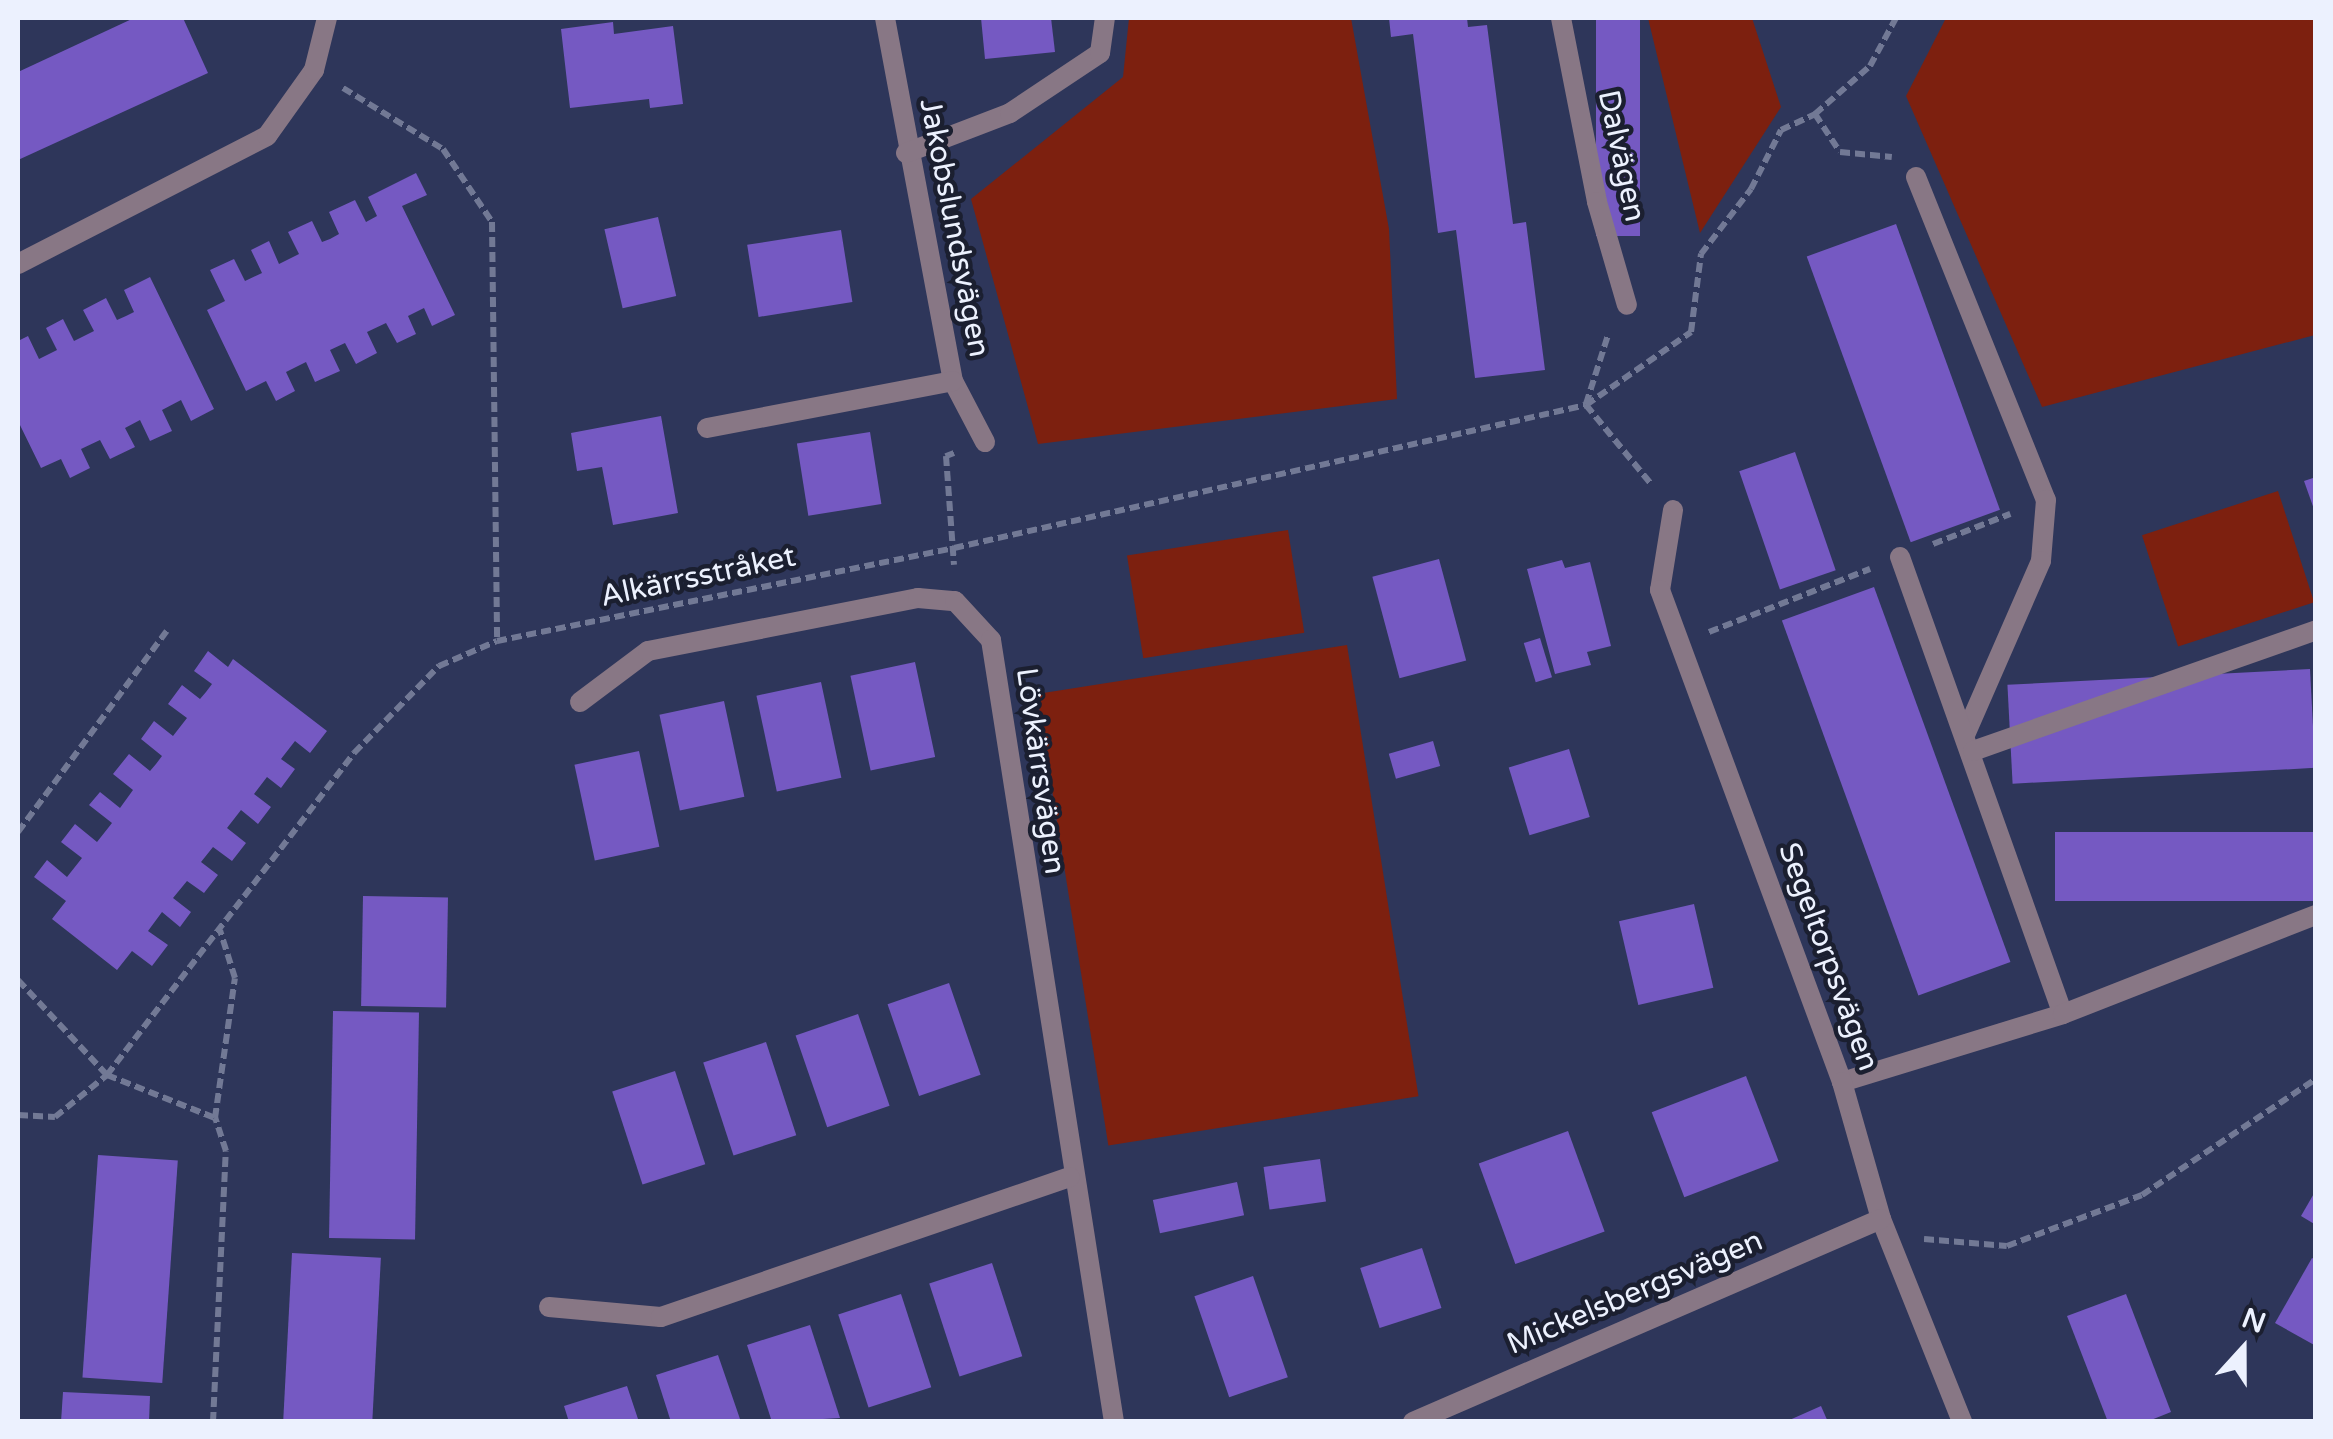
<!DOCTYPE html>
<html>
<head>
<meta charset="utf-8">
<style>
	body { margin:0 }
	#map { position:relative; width:2333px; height:1439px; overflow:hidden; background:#2e365a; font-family:"Varela Round",sans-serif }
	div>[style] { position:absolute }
	.green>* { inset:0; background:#7d200f; transform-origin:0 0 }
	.building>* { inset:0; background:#7559c2; transform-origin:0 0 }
	.path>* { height:6px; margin-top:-3px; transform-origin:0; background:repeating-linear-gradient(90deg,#727995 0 10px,transparent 0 15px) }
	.service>* { height:20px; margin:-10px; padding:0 10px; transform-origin:10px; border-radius:10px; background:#887785 }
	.minor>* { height:20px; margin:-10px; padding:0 10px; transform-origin:10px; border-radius:10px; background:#887785 }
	span { translate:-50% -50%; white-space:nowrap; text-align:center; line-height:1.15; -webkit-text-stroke:9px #1b1f30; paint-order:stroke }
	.street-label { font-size:30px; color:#ecf1fe }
	.frame { position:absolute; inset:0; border:20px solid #ecf1fe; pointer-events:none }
	.north { position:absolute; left:2193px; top:1299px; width:100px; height:100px; -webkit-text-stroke:8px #1b1f30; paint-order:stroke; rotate:21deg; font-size:28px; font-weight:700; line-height:40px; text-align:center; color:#ecf1fe }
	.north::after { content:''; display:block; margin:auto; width:35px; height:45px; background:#ecf1fe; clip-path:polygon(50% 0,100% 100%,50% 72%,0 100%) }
</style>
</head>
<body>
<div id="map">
	<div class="green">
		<div style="clip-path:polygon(1129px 18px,1351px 18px,1389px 229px,1397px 399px,1038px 444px,971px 199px,1123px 77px)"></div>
		<div style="clip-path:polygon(1648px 18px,1752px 18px,1781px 107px,1700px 233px)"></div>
		<div style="clip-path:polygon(1946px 18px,2315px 18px,2315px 335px,2042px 407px,1906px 96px)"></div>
		<div style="left:2278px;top:491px;width:117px;height:143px;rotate:72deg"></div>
		<div style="left:1288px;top:530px;width:104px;height:163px;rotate:81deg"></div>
		<div style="left:1347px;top:645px;width:457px;height:314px;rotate:81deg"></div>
	</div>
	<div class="building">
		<div style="clip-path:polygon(134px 18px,183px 18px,208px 73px,18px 160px,18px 72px)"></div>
		<div style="clip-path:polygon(981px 18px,1051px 18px,1055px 52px,985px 59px)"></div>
		<div style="clip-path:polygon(1389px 18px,1467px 18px,1468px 27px,1487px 25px,1513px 224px,1526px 222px,1545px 370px,1475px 378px,1456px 230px,1438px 233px,1413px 34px,1391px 37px)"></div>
		<div style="left:1596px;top:18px;width:44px;height:218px"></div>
		<div style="clip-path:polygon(613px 22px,614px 34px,673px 26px,683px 104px,650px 108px,649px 99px,570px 108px,561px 29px)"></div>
		<div style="clip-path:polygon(416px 173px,427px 195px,402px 206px,455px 315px,432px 326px,424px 308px,408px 316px,416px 334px,397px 343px,386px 323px,367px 332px,377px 353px,356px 364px,345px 343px,330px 350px,340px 371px,315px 382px,306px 362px,286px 372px,295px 391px,276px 401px,266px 381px,246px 391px,207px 310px,225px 301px,210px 270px,234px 259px,245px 281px,262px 273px,251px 250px,269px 241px,279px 264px,299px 254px,288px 232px,312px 221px,322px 242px,330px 239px,339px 234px,329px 212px,355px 200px,366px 222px,377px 216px,368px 197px)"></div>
		<div style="left:658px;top:217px;width:81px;height:55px;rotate:77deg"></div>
		<div style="left:1896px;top:224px;width:304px;height:95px;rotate:70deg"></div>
		<div style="left:841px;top:230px;width:73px;height:95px;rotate:81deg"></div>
		<div style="clip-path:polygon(150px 277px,214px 409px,191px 421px,181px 400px,162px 410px,172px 431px,150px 441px,140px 420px,125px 428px,135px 447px,110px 459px,100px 440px,81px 449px,90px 468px,70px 478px,61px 459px,41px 468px,18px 421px,18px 341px,28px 336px,39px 359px,57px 350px,46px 328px,63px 319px,74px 341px,94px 331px,83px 310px,106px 298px,117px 320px,126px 316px,134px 312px,124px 290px)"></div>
		<div style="clip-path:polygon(661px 416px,678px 513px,613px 525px,602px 467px,577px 471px,571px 433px)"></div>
		<div style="left:870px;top:432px;width:73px;height:74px;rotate:81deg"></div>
		<div style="left:1795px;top:452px;width:125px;height:59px;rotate:71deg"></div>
		<div style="clip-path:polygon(2316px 477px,2316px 512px,2315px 512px,2304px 481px)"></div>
		<div style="left:1439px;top:559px;width:105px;height:69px;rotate:75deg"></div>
		<div style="clip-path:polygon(1562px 560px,1565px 568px,1590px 562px,1611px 646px,1587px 652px,1591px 665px,1555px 674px,1527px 569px)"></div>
		<div style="left:1874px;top:587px;width:399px;height:98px;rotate:70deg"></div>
		<div style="left:1540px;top:638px;width:41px;height:17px;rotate:73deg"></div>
		<div style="clip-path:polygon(208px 651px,228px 667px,233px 659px,327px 731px,310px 753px,295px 741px,281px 759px,295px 769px,281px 788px,267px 777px,254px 794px,271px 807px,258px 824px,241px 810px,227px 828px,246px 843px,232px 861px,213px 847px,201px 862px,218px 875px,204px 893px,187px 881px,173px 898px,191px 912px,180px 927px,162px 912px,148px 931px,168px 945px,152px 966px,132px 951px,117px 970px,52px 919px,66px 901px,34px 877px,47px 860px,67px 877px,82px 858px,61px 842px,75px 824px,97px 842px,112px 823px,89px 805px,100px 792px,120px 808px,133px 790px,113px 774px,129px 754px,150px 771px,156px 764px,162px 756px,141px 739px,154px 721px,173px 736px,187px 718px,168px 704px,182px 685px,200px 699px,206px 692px,212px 684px,194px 671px)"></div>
		<div style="left:915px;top:662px;width:97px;height:66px;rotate:78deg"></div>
		<div style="left:2310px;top:669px;width:99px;height:303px;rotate:87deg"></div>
		<div style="left:821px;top:682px;width:98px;height:66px;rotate:78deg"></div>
		<div style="left:724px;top:701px;width:98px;height:66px;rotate:78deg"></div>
		<div style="left:1433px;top:741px;width:26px;height:46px;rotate:74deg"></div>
		<div style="left:1569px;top:749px;width:71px;height:63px;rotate:73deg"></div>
		<div style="left:639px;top:751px;width:98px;height:66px;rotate:78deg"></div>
		<div style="left:2316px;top:832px;width:69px;height:261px;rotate:90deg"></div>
		<div style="left:363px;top:896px;width:85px;height:110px;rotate:1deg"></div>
		<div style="left:1694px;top:904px;width:86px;height:77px;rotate:77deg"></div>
		<div style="left:949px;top:983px;width:97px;height:65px;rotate:71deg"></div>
		<div style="left:333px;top:1011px;width:86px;height:227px;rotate:1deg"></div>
		<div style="left:858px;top:1014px;width:97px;height:66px;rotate:71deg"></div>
		<div style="left:766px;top:1042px;width:98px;height:66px;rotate:72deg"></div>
		<div style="left:675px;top:1071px;width:98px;height:66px;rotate:72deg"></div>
		<div style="left:1746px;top:1076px;width:91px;height:101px;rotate:69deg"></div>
		<div style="left:1568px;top:1131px;width:107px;height:95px;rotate:70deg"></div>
		<div style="left:98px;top:1155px;width:80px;height:223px;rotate:4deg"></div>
		<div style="left:1320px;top:1159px;width:43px;height:57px;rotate:82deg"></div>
		<div style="left:1237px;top:1182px;width:34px;height:86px;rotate:78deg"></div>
		<div style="clip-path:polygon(2316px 1190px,2316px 1225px,2301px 1216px)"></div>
		<div style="left:1422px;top:1248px;width:63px;height:65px;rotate:72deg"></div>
		<div style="left:292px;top:1253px;width:89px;height:169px;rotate:3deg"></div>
		<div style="clip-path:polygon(2312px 1258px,2316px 1260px,2316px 1346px,2275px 1323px)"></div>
		<div style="left:992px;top:1263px;width:98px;height:66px;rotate:72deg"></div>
		<div style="left:1253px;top:1276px;width:107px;height:62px;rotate:71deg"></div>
		<div style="left:901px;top:1294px;width:98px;height:66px;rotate:72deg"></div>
		<div style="clip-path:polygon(2126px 1294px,2171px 1412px,2146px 1422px,2108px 1422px,2067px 1316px)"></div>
		<div style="clip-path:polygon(810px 1325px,840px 1418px,772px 1422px,747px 1345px)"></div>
		<div style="clip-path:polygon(718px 1355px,741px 1422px,671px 1422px,656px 1375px)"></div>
		<div style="clip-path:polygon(627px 1386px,639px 1422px,569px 1422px,564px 1406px)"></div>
		<div style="clip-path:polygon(63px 1392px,150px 1396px,149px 1422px,61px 1422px)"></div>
		<div style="clip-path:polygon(1821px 1406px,1828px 1422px,1785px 1422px)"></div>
	</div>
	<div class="path">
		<div style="left:343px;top:88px;width:117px;rotate:31.4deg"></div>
		<div style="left:443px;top:149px;width:88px;rotate:56.1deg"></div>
		<div style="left:492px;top:222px;width:419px;rotate:89.3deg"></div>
		<div style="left:1815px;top:114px;width:45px;rotate:56.7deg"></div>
		<div style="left:1840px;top:152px;width:52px;rotate:5.5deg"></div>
		<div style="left:1586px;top:404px;width:72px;rotate:-72.3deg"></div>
		<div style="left:1586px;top:405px;width:104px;rotate:50.5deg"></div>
		<div style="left:954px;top:453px;width:9px;rotate:159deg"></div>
		<div style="left:946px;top:456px;width:109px;rotate:85.8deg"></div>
		<div style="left:1933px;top:544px;width:83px;rotate:-21.3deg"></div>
		<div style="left:1709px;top:632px;width:173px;rotate:-21.4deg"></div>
		<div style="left:18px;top:832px;width:250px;rotate:-53.5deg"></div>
		<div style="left:18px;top:980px;width:130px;rotate:46.9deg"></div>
		<div style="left:107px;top:1075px;width:116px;rotate:21.7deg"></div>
		<div style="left:18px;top:1115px;width:37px;rotate:3deg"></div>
		<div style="left:55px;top:1117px;width:67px;rotate:-38.9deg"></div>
		<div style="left:107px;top:1075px;width:406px;rotate:-52.5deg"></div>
		<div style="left:354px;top:753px;width:122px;rotate:-45.7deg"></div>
		<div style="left:439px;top:666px;width:63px;rotate:-23.3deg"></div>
		<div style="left:497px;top:641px;width:466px;rotate:-11.5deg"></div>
		<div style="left:954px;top:548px;width:648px;rotate:-12.75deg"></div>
		<div style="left:1586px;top:405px;width:128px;rotate:-34.8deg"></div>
		<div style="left:1691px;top:332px;width:79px;rotate:-82.7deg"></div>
		<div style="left:1701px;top:254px;width:82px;rotate:-52.4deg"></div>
		<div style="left:1751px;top:189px;width:66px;rotate:-63deg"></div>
		<div style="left:1781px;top:130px;width:38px;rotate:-25deg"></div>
		<div style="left:1815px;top:114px;width:73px;rotate:-41.1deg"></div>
		<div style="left:1870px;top:66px;width:55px;rotate:-61.6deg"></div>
		<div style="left:1924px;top:1239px;width:83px;rotate:4.8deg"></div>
		<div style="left:2007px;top:1246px;width:144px;rotate:-20.7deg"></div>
		<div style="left:2142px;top:1195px;width:209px;rotate:-33.7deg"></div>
		<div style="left:213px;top:1422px;width:271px;rotate:-87.3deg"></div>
		<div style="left:226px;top:1151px;width:35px;rotate:-108deg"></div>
		<div style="left:215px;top:1118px;width:141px;rotate:-81.9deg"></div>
		<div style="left:235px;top:978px;width:50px;rotate:-107.4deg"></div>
	</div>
	<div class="service">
		<div style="left:1916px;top:177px;width:348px;rotate:68.1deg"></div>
		<div style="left:2046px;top:500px;width:61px;rotate:94.7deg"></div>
		<div style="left:2041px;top:561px;width:188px;rotate:113.6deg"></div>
		<div style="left:1900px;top:557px;width:485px;rotate:70.4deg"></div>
		<div style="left:1973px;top:751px;width:364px;rotate:-19.4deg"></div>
		<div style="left:1842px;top:1082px;width:231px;rotate:-17.1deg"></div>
		<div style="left:2063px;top:1014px;width:272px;rotate:-21.4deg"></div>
	</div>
	<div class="minor">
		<div style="left:885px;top:18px;width:369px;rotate:79.4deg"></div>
		<div style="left:953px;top:381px;width:69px;rotate:62.3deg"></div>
		<div style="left:1561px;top:18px;width:187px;rotate:78.9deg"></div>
		<div style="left:1597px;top:202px;width:107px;rotate:73.8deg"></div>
		<div style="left:906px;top:153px;width:111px;rotate:-21deg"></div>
		<div style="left:1010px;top:113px;width:108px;rotate:-33.7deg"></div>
		<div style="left:1100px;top:53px;width:35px;rotate:-82deg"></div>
		<div style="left:18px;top:264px;width:280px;rotate:-27.2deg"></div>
		<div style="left:267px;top:136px;width:81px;rotate:-54.5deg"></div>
		<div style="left:314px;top:70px;width:54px;rotate:-76deg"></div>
		<div style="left:707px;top:428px;width:250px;rotate:-10.8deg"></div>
		<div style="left:1673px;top:510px;width:81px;rotate:99.2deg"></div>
		<div style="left:1660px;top:590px;width:525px;rotate:69.7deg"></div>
		<div style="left:1842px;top:1082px;width:142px;rotate:74.1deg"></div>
		<div style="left:1881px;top:1219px;width:219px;rotate:68.2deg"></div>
		<div style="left:580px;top:702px;width:85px;rotate:-36.9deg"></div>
		<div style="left:648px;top:651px;width:275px;rotate:-11.1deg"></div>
		<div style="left:918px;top:598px;width:37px;rotate:5deg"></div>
		<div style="left:955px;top:601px;width:53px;rotate:47.3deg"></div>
		<div style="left:991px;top:640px;width:792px;rotate:81.06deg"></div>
		<div style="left:549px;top:1307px;width:112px;rotate:5.1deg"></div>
		<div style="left:661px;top:1317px;width:432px;rotate:-18.9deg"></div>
		<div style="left:1413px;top:1422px;width:510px;rotate:-23.45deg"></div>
	</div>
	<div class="street-label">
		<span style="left:1621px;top:156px;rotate:78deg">Dalvägen</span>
		<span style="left:954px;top:228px;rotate:79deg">Jakobslundsvägen</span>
		<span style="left:698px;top:577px;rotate:-12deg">Alkärrsstråket</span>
		<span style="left:1040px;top:771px;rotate:82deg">Lövkärrsvägen</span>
		<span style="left:1828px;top:957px;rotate:70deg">Segeltorpsvägen</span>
		<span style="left:1635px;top:1293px;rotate:-23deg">Mickelsbergsvägen</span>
	</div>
	<div class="frame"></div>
	<div class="north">N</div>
</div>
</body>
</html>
